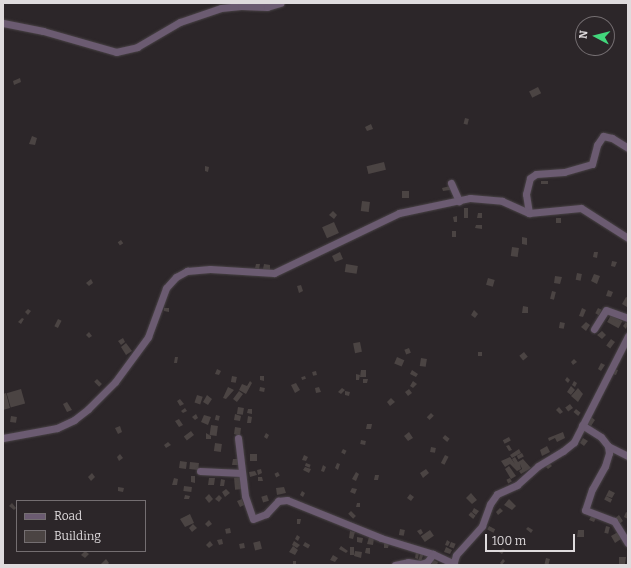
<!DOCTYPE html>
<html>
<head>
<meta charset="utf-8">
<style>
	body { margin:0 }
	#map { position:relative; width:631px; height:568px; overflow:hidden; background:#2c2629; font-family:Bitter,serif }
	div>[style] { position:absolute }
	.building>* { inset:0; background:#4b4443; transform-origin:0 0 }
	.roads { filter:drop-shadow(0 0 1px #494346) drop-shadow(0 0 1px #494346) }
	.minor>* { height:7px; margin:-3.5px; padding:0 3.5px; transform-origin:3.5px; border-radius:3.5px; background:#6b5b71 }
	span { translate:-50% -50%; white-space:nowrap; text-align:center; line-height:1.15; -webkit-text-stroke:3px #2c2629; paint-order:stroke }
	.frame { position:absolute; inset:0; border:4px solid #dfdbdd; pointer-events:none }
	.legend { position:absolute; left:16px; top:500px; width:130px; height:52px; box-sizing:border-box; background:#2c2629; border:1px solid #746e71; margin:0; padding:5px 7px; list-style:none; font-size:12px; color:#dfdbdd }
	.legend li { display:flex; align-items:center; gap:8px; height:20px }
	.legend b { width:20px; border:1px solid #746e71 }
	.north { position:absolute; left:575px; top:16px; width:40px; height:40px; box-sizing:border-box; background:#2c2629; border:1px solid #746e71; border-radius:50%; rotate:277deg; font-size:11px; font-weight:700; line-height:16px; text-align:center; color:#dfdbdd }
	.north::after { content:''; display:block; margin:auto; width:14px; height:18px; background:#42d77c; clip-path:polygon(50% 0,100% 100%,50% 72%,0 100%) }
	.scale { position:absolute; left:485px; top:534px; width:90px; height:18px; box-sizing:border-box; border:2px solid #dfdbdd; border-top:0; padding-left:5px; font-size:12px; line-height:14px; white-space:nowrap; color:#dfdbdd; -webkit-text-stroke:3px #2c2629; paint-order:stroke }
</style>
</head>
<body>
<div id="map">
	<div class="building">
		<div style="clip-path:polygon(20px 78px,21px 82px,14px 85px,13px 81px)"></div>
		<div style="left:538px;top:87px;width:7px;height:10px;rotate:63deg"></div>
		<div style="left:465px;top:118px;width:4px;height:6px;rotate:14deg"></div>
		<div style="clip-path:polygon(371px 124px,373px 129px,367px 131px,365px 127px)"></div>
		<div style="clip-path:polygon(32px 136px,37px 138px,35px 145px,29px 144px)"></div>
		<div style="left:384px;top:162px;width:8px;height:18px;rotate:76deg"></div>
		<div style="clip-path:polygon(205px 166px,209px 167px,208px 172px,205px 171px)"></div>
		<div style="left:541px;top:181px;width:7px;height:3px"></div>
		<div style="clip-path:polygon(450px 186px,450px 190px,443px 191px,442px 188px)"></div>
		<div style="left:402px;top:191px;width:7px;height:7px"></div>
		<div style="left:362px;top:201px;width:8px;height:10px;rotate:7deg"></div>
		<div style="left:464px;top:208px;width:4px;height:10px"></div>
		<div style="clip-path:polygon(333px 211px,337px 215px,334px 219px,329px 215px)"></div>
		<div style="clip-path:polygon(478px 213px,482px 213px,482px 218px,477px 218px)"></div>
		<div style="clip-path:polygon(457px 216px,457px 222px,454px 222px,453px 217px)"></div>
		<div style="left:556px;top:218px;width:5px;height:5px"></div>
		<div style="left:334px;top:222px;width:12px;height:13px;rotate:66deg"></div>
		<div style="clip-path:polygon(476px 225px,482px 225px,482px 229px,475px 228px)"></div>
		<div style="left:452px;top:231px;width:4px;height:6px"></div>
		<div style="clip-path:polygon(522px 237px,527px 238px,527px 245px,522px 244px)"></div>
		<div style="left:121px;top:240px;width:4px;height:4px;rotate:56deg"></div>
		<div style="left:512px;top:247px;width:7px;height:9px;rotate:8deg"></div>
		<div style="clip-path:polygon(340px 252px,343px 259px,335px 262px,332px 256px)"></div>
		<div style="clip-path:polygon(594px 252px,598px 252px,597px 258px,593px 257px)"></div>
		<div style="clip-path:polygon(612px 261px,617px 262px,615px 267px,611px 266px)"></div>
		<div style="clip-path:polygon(256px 264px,260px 264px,259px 269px,255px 268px)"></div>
		<div style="clip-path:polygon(264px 264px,270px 265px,270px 270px,263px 269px)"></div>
		<div style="left:346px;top:264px;width:12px;height:8px;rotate:9deg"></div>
		<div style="left:577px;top:273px;width:5px;height:7px;rotate:11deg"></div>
		<div style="clip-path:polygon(594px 274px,600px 276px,597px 284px,591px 281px)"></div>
		<div style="clip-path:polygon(555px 276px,562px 277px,560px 284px,554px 283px)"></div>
		<div style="left:488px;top:278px;width:7px;height:7px;rotate:16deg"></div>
		<div style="clip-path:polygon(91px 279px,93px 283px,89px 286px,86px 283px)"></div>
		<div style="clip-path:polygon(301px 285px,303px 291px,299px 293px,297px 286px)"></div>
		<div style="clip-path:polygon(608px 290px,613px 292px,611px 297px,606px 296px)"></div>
		<div style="left:552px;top:291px;width:4px;height:8px;rotate:14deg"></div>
		<div style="clip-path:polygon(626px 297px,628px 298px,627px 307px,622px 304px)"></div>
		<div style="clip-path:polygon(523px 306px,528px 307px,528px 313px,522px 313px)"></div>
		<div style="clip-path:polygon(164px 308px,169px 308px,169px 312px,164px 311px)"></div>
		<div style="clip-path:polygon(582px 308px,586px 310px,583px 317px,579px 316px)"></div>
		<div style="left:598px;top:308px;width:4px;height:6px;rotate:27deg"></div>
		<div style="clip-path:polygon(28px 309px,31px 311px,28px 315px,25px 312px)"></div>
		<div style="clip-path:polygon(474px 310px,478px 314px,475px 318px,471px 315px)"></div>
		<div style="left:611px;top:315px;width:13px;height:8px;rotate:29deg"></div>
		<div style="clip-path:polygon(22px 318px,24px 319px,21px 324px,18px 322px)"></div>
		<div style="left:58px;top:319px;width:4px;height:8px;rotate:27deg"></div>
		<div style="left:560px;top:322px;width:5px;height:6px;rotate:11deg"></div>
		<div style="clip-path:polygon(586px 322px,590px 325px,586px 331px,581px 327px)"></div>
		<div style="clip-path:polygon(626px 322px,628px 324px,626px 329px,623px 326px)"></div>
		<div style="clip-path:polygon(602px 331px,606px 335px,602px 339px,597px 335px)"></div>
		<div style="clip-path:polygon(89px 332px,92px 336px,89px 338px,86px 335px)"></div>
		<div style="clip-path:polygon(123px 338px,125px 342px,121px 345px,118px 341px)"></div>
		<div style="left:611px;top:339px;width:5px;height:8px;rotate:37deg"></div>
		<div style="left:360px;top:342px;width:10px;height:7px;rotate:79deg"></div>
		<div style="clip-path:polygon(126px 343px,132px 351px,126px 355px,121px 347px)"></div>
		<div style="left:409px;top:348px;width:5px;height:5px;rotate:68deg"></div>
		<div style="left:478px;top:352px;width:4px;height:4px"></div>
		<div style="left:524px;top:352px;width:6px;height:6px;rotate:51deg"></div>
		<div style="clip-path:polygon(175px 357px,178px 357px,177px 363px,174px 363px)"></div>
		<div style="left:397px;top:357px;width:8px;height:7px;rotate:23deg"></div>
		<div style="left:421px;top:358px;width:6px;height:8px;rotate:9deg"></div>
		<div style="clip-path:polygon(574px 359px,577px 362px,573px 365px,571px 362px)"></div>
		<div style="clip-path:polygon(601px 363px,605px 365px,601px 371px,598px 369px)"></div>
		<div style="clip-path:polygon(217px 369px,221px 371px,219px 375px,215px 374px)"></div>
		<div style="clip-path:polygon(614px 369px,618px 370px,616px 375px,613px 374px)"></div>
		<div style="clip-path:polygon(361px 370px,366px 370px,366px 377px,360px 377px)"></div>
		<div style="clip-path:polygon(412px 370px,418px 374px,416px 377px,410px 374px)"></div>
		<div style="left:316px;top:371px;width:4px;height:4px;rotate:76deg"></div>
		<div style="clip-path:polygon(356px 374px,360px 375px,359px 380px,356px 380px)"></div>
		<div style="left:232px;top:376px;width:5px;height:6px;rotate:11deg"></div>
		<div style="clip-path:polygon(260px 376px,264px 376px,264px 381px,260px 380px)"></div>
		<div style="left:305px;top:376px;width:3px;height:4px;rotate:72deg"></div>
		<div style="clip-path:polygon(567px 377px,570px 380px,568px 383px,565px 380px)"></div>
		<div style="left:97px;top:379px;width:7px;height:4px;rotate:45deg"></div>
		<div style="clip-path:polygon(363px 379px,368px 379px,367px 383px,363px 383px)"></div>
		<div style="clip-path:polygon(250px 381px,252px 383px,246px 394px,239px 390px,242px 384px,247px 386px)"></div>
		<div style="clip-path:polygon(413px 381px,417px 384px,413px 388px,410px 386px)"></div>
		<div style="clip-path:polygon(574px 381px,577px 383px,575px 387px,572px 385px)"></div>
		<div style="clip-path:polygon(296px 383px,300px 390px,295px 393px,291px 385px)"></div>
		<div style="clip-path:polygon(571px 386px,575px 390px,571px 395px,567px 392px)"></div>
		<div style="clip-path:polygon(228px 387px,234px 390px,226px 399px,223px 398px)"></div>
		<div style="left:260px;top:387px;width:5px;height:4px;rotate:11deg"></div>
		<div style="clip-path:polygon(319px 387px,321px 392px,316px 393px,315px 388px)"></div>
		<div style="clip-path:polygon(342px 388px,345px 390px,341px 394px,338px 392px)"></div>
		<div style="clip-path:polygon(578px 388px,583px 394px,578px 402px,571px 396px)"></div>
		<div style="left:21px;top:389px;width:15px;height:15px;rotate:74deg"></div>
		<div style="left:409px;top:389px;width:5px;height:5px;rotate:53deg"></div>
		<div style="left:239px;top:391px;width:5px;height:10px;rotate:37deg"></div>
		<div style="clip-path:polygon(345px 391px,350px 392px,349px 396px,345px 395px)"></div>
		<div style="clip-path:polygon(6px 393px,10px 408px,3px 410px,3px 394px)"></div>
		<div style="left:197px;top:395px;width:6px;height:8px;rotate:18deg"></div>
		<div style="clip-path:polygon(207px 395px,212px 399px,208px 405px,203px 402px)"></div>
		<div style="clip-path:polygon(391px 398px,395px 402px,390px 406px,387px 402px)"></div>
		<div style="clip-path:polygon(180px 399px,184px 404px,180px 406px,177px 401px)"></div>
		<div style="clip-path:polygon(67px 402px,72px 410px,67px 412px,63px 404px)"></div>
		<div style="left:570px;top:404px;width:5px;height:6px;rotate:53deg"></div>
		<div style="left:238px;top:407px;width:6px;height:7px;rotate:9deg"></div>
		<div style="clip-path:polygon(559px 407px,563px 412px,560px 414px,556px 410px)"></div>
		<div style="clip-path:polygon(185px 408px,187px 411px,183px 413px,181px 411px)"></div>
		<div style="clip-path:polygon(248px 409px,252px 409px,252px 414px,247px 413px)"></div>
		<div style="left:576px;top:409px;width:6px;height:4px;rotate:39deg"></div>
		<div style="left:431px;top:413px;width:4px;height:6px;rotate:45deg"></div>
		<div style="clip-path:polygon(196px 414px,198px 418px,195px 420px,192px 417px)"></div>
		<div style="clip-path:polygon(235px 414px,241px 416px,240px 421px,234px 420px)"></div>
		<div style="clip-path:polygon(204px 415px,211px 417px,208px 425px,201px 422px)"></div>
		<div style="left:216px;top:415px;width:4px;height:5px;rotate:14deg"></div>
		<div style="left:11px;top:416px;width:6px;height:6px;rotate:9deg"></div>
		<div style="clip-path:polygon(248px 416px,252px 417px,251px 423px,247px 423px)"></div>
		<div style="clip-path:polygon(590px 416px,595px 420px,591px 426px,586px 423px)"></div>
		<div style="clip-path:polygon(179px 419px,183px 425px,179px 427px,175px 421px)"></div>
		<div style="clip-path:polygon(367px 424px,372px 424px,371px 429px,366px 429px)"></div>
		<div style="left:211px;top:425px;width:7px;height:10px;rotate:8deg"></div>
		<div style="clip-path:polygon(120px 426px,122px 432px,118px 434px,115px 428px)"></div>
		<div style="clip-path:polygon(235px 427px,241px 428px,240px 436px,234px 434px)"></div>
		<div style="left:191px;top:431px;width:5px;height:9px;rotate:53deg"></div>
		<div style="clip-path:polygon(409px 432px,413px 438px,408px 441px,404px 436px)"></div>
		<div style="clip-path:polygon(563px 432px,565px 438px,557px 442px,555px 438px,549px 441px,548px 438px)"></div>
		<div style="clip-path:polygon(206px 433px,211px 436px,211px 439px,206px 439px)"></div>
		<div style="clip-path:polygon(266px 433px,269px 435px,267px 439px,264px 437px)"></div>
		<div style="left:445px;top:435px;width:6px;height:4px;rotate:39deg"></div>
		<div style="left:509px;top:437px;width:4px;height:7px;rotate:63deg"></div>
		<div style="clip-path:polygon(583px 438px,588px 441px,584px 446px,580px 443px)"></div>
		<div style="left:361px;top:440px;width:5px;height:4px;rotate:11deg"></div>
		<div style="clip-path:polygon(168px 442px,171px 445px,166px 448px,164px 445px)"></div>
		<div style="left:215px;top:443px;width:7px;height:8px;rotate:8deg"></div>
		<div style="clip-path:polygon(509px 445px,512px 450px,509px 451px,506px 446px)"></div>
		<div style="clip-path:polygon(547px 446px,550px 452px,542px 456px,540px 450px)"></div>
		<div style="left:431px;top:447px;width:5px;height:5px;rotate:11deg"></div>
		<div style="left:343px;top:449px;width:4px;height:4px;rotate:27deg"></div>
		<div style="clip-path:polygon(519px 449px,521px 453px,512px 458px,510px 455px)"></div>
		<div style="left:522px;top:453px;width:4px;height:6px;rotate:63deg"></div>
		<div style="clip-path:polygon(120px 454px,123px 458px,119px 461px,117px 457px)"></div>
		<div style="left:250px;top:454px;width:7px;height:7px"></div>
		<div style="clip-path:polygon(304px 455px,308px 457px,306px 461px,302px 460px)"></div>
		<div style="left:445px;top:455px;width:4px;height:9px;rotate:27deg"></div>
		<div style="clip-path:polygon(510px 457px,515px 464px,512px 459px,515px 457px,518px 462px,523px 459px,531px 468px,521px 474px,519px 471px,522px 469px,520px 464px,521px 469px,517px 471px,510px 464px,505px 467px,501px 461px)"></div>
		<div style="clip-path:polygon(233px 459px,238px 459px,238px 465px,232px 465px)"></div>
		<div style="left:180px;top:461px;width:7px;height:7px;rotate:8deg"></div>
		<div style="left:190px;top:462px;width:9px;height:7px;rotate:6deg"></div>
		<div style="left:306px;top:463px;width:5px;height:3px;rotate:22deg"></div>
		<div style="clip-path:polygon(337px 463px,340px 464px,338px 470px,335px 468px)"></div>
		<div style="clip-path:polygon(549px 463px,552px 466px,548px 469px,546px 467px)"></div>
		<div style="clip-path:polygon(323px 465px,326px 467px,324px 472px,321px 471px)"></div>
		<div style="clip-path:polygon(509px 466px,516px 476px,511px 479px,505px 469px)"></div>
		<div style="clip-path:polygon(305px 467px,311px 469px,309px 473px,303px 470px)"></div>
		<div style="clip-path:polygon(261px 469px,262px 473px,258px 475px,257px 470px)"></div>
		<div style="clip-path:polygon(426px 469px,429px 473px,423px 478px,420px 473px)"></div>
		<div style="clip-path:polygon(255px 471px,257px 475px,250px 477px,249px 472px)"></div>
		<div style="left:278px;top:472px;width:4px;height:4px;rotate:63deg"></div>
		<div style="clip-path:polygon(356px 472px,359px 474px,356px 481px,352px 479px)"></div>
		<div style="clip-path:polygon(92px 473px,95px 477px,91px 481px,88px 477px)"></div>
		<div style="clip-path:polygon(375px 475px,379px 475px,378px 480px,374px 480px)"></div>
		<div style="clip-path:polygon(191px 476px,195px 476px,195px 483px,191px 482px)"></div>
		<div style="left:242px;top:477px;width:12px;height:8px;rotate:85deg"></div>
		<div style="clip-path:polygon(258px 477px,262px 477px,263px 481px,258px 481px)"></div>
		<div style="clip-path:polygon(174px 478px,178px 479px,177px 485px,172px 485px)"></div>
		<div style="clip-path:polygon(209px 478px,215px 478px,214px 485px,208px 485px)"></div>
		<div style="left:510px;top:478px;width:4px;height:4px;rotate:63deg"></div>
		<div style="clip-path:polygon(221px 479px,225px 480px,224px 486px,220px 486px)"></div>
		<div style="left:184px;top:486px;width:8px;height:5px;rotate:7deg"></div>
		<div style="clip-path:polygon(118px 487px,124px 488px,123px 492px,118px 491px)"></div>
		<div style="clip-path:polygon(284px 487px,286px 493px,277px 495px,276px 488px)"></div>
		<div style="clip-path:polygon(352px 488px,357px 489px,355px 494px,350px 492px)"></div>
		<div style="clip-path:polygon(226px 489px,230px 493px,225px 497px,222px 492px)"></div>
		<div style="clip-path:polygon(609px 490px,615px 493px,612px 498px,606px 496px)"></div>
		<div style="clip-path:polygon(302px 491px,305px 493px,303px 497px,300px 495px)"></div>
		<div style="clip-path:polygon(471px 493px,477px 500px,472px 504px,466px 498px)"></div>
		<div style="clip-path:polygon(209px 494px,213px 499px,209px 503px,205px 498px)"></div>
		<div style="left:410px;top:494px;width:5px;height:5px;rotate:37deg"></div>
		<div style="clip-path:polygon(185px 495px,190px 496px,189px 499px,184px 499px)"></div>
		<div style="clip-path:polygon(219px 495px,222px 498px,219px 502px,215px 499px)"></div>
		<div style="left:267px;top:495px;width:6px;height:6px;rotate:72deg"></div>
		<div style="left:606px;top:496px;width:7px;height:4px;rotate:27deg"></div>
		<div style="clip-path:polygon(242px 499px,244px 505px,240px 507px,237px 501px)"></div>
		<div style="clip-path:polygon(509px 499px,516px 506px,512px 510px,504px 505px)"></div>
		<div style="clip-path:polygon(12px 503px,16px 508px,14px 510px,9px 506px)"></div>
		<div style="clip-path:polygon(357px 503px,360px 503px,360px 507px,356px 507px)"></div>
		<div style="clip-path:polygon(474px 508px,479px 511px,476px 515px,472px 512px)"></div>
		<div style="clip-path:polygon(500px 508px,503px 511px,498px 515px,496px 512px)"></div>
		<div style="left:351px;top:511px;width:7px;height:4px;rotate:45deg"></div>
		<div style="left:471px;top:512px;width:6px;height:4px;rotate:39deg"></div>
		<div style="clip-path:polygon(626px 512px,628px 513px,628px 519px,624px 517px)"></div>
		<div style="clip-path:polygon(190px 514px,194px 523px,185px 527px,180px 519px)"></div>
		<div style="clip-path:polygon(592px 515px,596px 518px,594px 522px,589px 520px)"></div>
		<div style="clip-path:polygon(619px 515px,623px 521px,618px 525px,614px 519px)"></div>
		<div style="clip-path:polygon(297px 519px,301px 519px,300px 524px,297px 524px)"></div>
		<div style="clip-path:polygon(209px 520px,212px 524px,208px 527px,205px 524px)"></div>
		<div style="clip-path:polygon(193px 524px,197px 528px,192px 532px,189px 528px)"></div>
		<div style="left:489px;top:526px;width:7px;height:4px;rotate:27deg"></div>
		<div style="left:606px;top:526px;width:4px;height:7px;rotate:14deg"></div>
		<div style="clip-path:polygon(528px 527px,533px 530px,531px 533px,526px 529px)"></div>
		<div style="left:230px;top:528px;width:5px;height:5px;rotate:79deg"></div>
		<div style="left:400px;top:529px;width:5px;height:6px;rotate:11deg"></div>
		<div style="clip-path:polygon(421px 529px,423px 533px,420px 535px,417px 531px)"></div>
		<div style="left:430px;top:530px;width:7px;height:11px;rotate:56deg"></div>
		<div style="clip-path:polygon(578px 530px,584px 530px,584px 537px,577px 537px)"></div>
		<div style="clip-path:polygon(350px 531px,355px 532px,353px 539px,349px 538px)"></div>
		<div style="clip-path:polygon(618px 532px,621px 539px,615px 543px,611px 536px)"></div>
		<div style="clip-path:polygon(297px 535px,300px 537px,298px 541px,295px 539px)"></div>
		<div style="clip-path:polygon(357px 537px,363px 538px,362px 543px,357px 542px)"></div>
		<div style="clip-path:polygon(369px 537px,374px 538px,373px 545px,367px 544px)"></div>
		<div style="clip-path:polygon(222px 539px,223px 544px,219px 545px,217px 540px)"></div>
		<div style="clip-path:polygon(447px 540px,450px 542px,448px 546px,445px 545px)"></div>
		<div style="clip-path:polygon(210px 541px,213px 545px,209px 548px,206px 545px)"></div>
		<div style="left:260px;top:541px;width:8px;height:7px;rotate:76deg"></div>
		<div style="clip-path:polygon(294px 541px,300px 545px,297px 548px,292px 545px)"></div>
		<div style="left:305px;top:542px;width:6px;height:4px;rotate:31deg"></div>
		<div style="left:451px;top:542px;width:5px;height:5px;rotate:22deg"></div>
		<div style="left:244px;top:543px;width:5px;height:5px;rotate:79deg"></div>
		<div style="clip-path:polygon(384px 543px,389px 543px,388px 548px,384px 548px)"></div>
		<div style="clip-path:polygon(293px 546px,298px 550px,295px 555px,289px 552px)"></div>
		<div style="clip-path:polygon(341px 546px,348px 551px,346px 553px,339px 549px)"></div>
		<div style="left:350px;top:547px;width:4px;height:8px"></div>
		<div style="clip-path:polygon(446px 547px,452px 550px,450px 554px,444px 552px)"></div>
		<div style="clip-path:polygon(366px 548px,370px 548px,370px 554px,365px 553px)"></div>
		<div style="clip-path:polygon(503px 548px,505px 550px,502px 554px,499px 552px)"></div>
		<div style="clip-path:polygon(85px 551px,89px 554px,85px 558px,81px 555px)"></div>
		<div style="clip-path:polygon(355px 551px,362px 552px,361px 558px,354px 556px)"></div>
		<div style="clip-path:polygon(416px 552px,419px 552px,418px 559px,415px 558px)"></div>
		<div style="left:421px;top:552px;width:3px;height:9px;rotate:18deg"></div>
		<div style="clip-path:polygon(333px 555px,338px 558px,335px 562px,330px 560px)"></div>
		<div style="clip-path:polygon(619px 557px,626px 557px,625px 564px,619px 564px)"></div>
		<div style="left:546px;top:558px;width:4px;height:6px;rotate:14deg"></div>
		<div style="clip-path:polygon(106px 559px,109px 563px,107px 565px,100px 565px)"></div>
		<div style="clip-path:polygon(503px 559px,505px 561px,502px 565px,500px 563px)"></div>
		<div style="clip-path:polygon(433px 560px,438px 562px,437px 565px,431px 565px)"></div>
		<div style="left:293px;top:561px;width:3px;height:4px"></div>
	</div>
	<div class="roads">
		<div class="minor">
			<div style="left:3px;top:23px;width:41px;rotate:11.3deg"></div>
			<div style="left:43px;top:31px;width:76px;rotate:16deg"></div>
			<div style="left:116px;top:52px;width:22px;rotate:-13deg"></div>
			<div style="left:137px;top:47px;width:50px;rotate:-30.2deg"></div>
			<div style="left:180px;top:22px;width:43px;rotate:-18.9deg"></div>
			<div style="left:221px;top:8px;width:20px;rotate:-6deg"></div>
			<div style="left:241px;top:6px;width:26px;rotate:2deg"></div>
			<div style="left:267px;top:7px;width:14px;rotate:-17deg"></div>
			<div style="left:451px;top:183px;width:20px;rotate:66deg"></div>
			<div style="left:529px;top:213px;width:19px;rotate:-99deg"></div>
			<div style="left:526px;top:194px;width:16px;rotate:-76deg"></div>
			<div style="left:530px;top:178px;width:7px;rotate:-34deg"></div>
			<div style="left:536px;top:174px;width:28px;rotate:-4deg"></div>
			<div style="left:564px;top:172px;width:29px;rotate:-16deg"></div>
			<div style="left:592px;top:164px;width:20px;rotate:-75deg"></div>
			<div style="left:597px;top:145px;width:11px;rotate:-56deg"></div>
			<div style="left:603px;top:136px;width:9px;rotate:13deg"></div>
			<div style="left:612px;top:138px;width:19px;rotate:32deg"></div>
			<div style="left:594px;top:329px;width:22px;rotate:-58deg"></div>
			<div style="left:606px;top:310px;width:23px;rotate:20deg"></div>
			<div style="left:582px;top:425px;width:22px;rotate:32deg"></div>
			<div style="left:601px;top:437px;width:11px;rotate:52deg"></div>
			<div style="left:608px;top:446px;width:7px;rotate:82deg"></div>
			<div style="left:609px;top:453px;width:14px;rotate:107deg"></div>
			<div style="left:605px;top:466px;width:26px;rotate:119deg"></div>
			<div style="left:592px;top:489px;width:22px;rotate:108deg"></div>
			<div style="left:585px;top:510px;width:31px;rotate:21deg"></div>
			<div style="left:614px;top:521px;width:26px;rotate:58deg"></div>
			<div style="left:3px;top:438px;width:55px;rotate:-10.5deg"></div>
			<div style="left:57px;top:428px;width:19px;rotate:-25deg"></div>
			<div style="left:74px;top:420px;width:18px;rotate:-38deg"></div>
			<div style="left:88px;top:409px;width:38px;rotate:-45deg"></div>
			<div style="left:115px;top:382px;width:56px;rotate:-53.7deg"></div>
			<div style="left:148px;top:337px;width:52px;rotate:-69.8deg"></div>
			<div style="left:166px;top:288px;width:15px;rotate:-48deg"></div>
			<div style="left:176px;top:277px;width:13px;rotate:-29deg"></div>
			<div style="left:187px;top:271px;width:23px;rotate:-5deg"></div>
			<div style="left:210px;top:269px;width:64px;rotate:3.6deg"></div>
			<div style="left:274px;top:273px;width:139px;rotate:-25.6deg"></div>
			<div style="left:399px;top:213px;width:73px;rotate:-11.9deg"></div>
			<div style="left:470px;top:198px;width:32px;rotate:5deg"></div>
			<div style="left:502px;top:201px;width:30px;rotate:24deg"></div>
			<div style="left:529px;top:213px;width:52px;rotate:-5.5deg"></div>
			<div style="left:581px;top:208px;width:56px;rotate:32.6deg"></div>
			<div style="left:238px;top:438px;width:58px;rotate:83.1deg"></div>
			<div style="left:245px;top:496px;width:24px;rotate:71deg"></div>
			<div style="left:253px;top:519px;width:14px;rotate:-21deg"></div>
			<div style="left:266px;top:514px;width:18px;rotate:-47deg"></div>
			<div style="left:278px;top:501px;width:9px;rotate:-6deg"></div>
			<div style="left:287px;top:500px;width:101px;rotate:22deg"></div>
			<div style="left:381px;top:538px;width:54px;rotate:17.1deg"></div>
			<div style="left:433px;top:554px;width:23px;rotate:25deg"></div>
			<div style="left:608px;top:446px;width:22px;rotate:27deg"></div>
			<div style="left:200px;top:471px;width:42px;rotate:2.7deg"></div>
			<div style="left:395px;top:565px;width:13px;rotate:-13deg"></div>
			<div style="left:408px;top:562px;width:12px;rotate:9deg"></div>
			<div style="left:420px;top:564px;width:7px;rotate:-16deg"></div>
			<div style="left:427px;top:562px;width:10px;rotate:-53deg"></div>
			<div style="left:453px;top:565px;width:10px;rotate:-73deg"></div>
			<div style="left:456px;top:555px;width:39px;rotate:-48deg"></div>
			<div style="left:482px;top:526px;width:23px;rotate:-70deg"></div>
			<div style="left:490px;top:504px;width:12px;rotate:-55deg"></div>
			<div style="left:497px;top:494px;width:22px;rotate:-24deg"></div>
			<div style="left:517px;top:485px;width:28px;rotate:-42deg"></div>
			<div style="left:538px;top:466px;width:29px;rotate:-31deg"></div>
			<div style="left:563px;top:451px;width:14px;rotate:-39deg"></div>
			<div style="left:574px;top:442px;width:119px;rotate:-63deg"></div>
		</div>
	</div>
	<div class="frame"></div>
	<ul class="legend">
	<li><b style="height:5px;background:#6b5b71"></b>Road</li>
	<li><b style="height:11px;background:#4b4443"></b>Building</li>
	</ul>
	<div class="north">N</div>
	<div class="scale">100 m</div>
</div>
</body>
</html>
